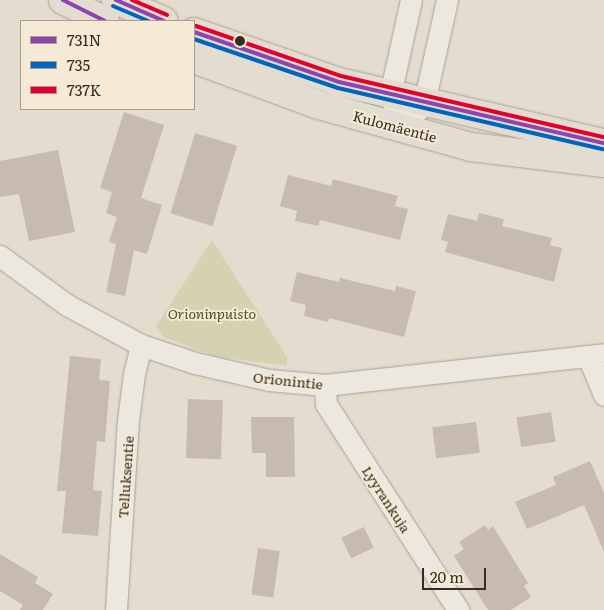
<!DOCTYPE html>
<html>
<head>
<meta charset="utf-8">
<style>
	body { margin:0 }
	#map { position:relative; width:604px; height:610px; overflow:hidden; background:#e4dcce; font-family:Literata,serif }
	div>[style] { position:absolute }
	.green>* { inset:0; background:#d4d2b1 }
	.building>* { inset:0; background:#c7baaf; transform-origin:0 0 }
	.roads { filter:drop-shadow(0 0 1px #a9a197) drop-shadow(0 0 1px #a9a197) }
	.minor>* { height:21px; margin:-10.5px; padding:0 10.5px; transform-origin:10.5px; border-radius:10.5px; background:#ece7df }
	.primary>* { height:28px; margin:-14px; padding:0 14px; transform-origin:14px; border-radius:14px; background:#e3ddd1 }
	.bus-1>* { height:4px; margin:-2px; padding:0 2px; transform-origin:2px; border-radius:2px; background:#8e44ad }
	.bus-2>* { height:4px; margin:-2px; padding:0 2px; transform-origin:2px; border-radius:2px; background:#0065bd }
	.bus-3>* { height:4px; margin:-2px; padding:0 2px; transform-origin:2px; border-radius:2px; background:#e4002b }
	.dots>* { width:14px; height:14px; translate:-50% -50%; box-sizing:border-box; border:2px solid #f4ead5; border-radius:50% }
	span { translate:-50% -50%; white-space:nowrap; text-align:center; line-height:1.15; -webkit-text-stroke:4px #f4ead5; paint-order:stroke }
	.street-label { font-size:14px; color:#372a1f }
	.park-label { font-size:14px; color:#495327; font-style:italic }
	.legend { position:absolute; left:20px; top:20px; width:175px; height:90px; box-sizing:border-box; background:#f4ead5; border:1px solid #a89d8c; margin:0; padding:6px 9px; list-style:none; font-size:15px; color:#372a1f }
	.legend li { display:flex; align-items:center; gap:10px; height:25px }
	.legend b { width:25px; border:1px solid #a89d8c }
	.scale { position:absolute; left:422px; top:568px; width:64px; height:22px; box-sizing:border-box; border:2px solid #372a1f; border-top:0; padding-left:6px; font-size:15px; line-height:18px; white-space:nowrap; color:#372a1f; -webkit-text-stroke:4px #f4ead5; paint-order:stroke }
</style>
</head>
<body>
<div id="map">
	<div class="green">
		<div style="clip-path:polygon(212px 240px,287px 357px,287px 366px,214px 356px,164px 337px,156px 326px)"></div>
	</div>
	<div class="building">
		<div style="clip-path:polygon(124px 112px,164px 125px,141px 198px,162px 205px,147px 254px,134px 250px,125px 296px,106px 292px,116px 244px,109px 242px,117px 217px,106px 213px,112px 192px,100px 188px)"></div>
		<div style="left:195px;top:133px;width:44px;height:84px;rotate:17deg"></div>
		<div style="clip-path:polygon(58px 150px,75px 232px,29px 241px,19px 194px,0 197px,0 161px)"></div>
		<div style="clip-path:polygon(288px 175px,331px 186px,333px 179px,398px 196px,395px 206px,408px 209px,400px 240px,320px 220px,318px 226px,295px 221px,297px 211px,280px 206px)"></div>
		<div style="clip-path:polygon(479px 213px,504px 219px,502px 226px,552px 238px,550px 245px,562px 248px,554px 282px,445px 252px,448px 242px,441px 240px,448px 214px,477px 221px)"></div>
		<div style="clip-path:polygon(297px 272px,339px 282px,340px 278px,395px 291px,396px 286px,416px 291px,404px 337px,329px 318px,328px 322px,304px 316px,306px 305px,290px 301px)"></div>
		<div style="clip-path:polygon(70px 356px,101px 359px,99px 380px,110px 381px,105px 442px,97px 441px,93px 490px,102px 491px,98px 536px,62px 533px,66px 491px,57px 491px)"></div>
		<div style="left:188px;top:399px;width:35px;height:59px;rotate:2deg"></div>
		<div style="left:551px;top:412px;width:30px;height:35px;rotate:81deg"></div>
		<div style="clip-path:polygon(251px 417px,294px 417px,295px 477px,266px 477px,266px 453px,252px 453px)"></div>
		<div style="left:476px;top:422px;width:31px;height:44px;rotate:83deg"></div>
		<div style="clip-path:polygon(590px 461px,604px 493px,604px 552px,584px 505px,527px 529px,515px 502px,556px 485px,553px 477px)"></div>
		<div style="clip-path:polygon(485px 525px,488px 530px,493px 526px,528px 583px,524px 586px,531px 597px,511px 610px,488px 610px,454px 556px,464px 549px,459px 542px)"></div>
		<div style="left:364px;top:527px;width:23px;height:25px;rotate:65deg"></div>
		<div style="left:258px;top:548px;width:22px;height:47px;rotate:8deg"></div>
		<div style="clip-path:polygon(0 554px,38px 577px,35px 583px,53px 594px,43px 610px,20px 610px,23px 605px,0 591px)"></div>
	</div>
	<div class="roads">
		<div class="minor">
			<div style="left:411px;top:0;width:97px;rotate:102.5deg"></div>
			<div style="left:390px;top:95px;width:35px;rotate:70deg"></div>
			<div style="left:402px;top:128px;width:33px;rotate:-49deg"></div>
			<div style="left:424px;top:103px;width:106px;rotate:-77.4deg"></div>
			<div style="left:0;top:256px;width:83px;rotate:36.2deg"></div>
			<div style="left:67px;top:305px;width:84px;rotate:28.4deg"></div>
			<div style="left:141px;top:345px;width:57px;rotate:18.4deg"></div>
			<div style="left:195px;top:363px;width:76px;rotate:12.9deg"></div>
			<div style="left:269px;top:380px;width:56px;rotate:5.1deg"></div>
			<div style="left:325px;top:385px;width:281px;rotate:-6.3deg"></div>
			<div style="left:588px;top:356px;width:42px;rotate:67.7deg"></div>
			<div style="left:325px;top:385px;width:19px;rotate:87deg"></div>
			<div style="left:326px;top:404px;width:245px;rotate:57.3deg"></div>
			<div style="left:116px;top:610px;width:190px;rotate:-86.4deg"></div>
			<div style="left:128px;top:420px;width:46px;rotate:-82.6deg"></div>
			<div style="left:134px;top:374px;width:30px;rotate:-76deg"></div>
		</div>
		<div class="primary">
			<div style="left:63px;top:0;width:47px;rotate:26.6deg"></div>
			<div style="left:116px;top:0;width:52px;rotate:23.6deg"></div>
			<div style="left:194px;top:32px;width:153px;rotate:19deg"></div>
			<div style="left:339px;top:82px;width:272px;rotate:13deg"></div>
			<div style="left:194px;top:59px;width:133px;rotate:20.2deg"></div>
			<div style="left:319px;top:105px;width:158px;rotate:15.4deg"></div>
			<div style="left:471px;top:147px;width:134px;rotate:6.9deg"></div>
		</div>
	</div>
	<div class="bus-1">
		<div style="left:63px;top:0;width:47px;rotate:26.6deg"></div>
		<div style="left:116px;top:0;width:52px;rotate:23.6deg"></div>
		<div style="left:194px;top:32px;width:153px;rotate:19deg"></div>
		<div style="left:339px;top:82px;width:272px;rotate:13deg"></div>
	</div>
	<div class="bus-2">
		<div style="left:113px;top:6px;width:39px;rotate:23deg"></div>
		<div style="left:194px;top:39px;width:152px;rotate:18.8deg"></div>
		<div style="left:338px;top:88px;width:272px;rotate:13deg"></div>
	</div>
	<div class="bus-3">
		<div style="left:132px;top:0;width:38px;rotate:23deg"></div>
		<div style="left:196px;top:26px;width:153px;rotate:19deg"></div>
		<div style="left:341px;top:76px;width:270px;rotate:13.1deg"></div>
	</div>
	<div class="dots">
		<div style="left:240px;top:41px;background:#372a1f"></div>
	</div>
	<div class="street-label">
		<span style="left:395px;top:126px;rotate:15deg">Kulomäentie</span>
		<span style="left:288px;top:380px;rotate:6deg">Orionintie</span>
		<span style="left:125px;top:477px;rotate:-86deg">Telluksentie</span>
		<span style="left:387px;top:499px;rotate:57deg">Lyyrankuja</span>
	</div>
	<div class="park-label">
		<span style="left:212px;top:313px">Orioninpuisto</span>
	</div>
	<ul class="legend">
	<li><b style="height:6px;background:#8e44ad"></b>731N</li>
	<li><b style="height:6px;background:#0065bd"></b>735</li>
	<li><b style="height:6px;background:#e4002b"></b>737K</li>
	</ul>
	<div class="scale">20 m</div>
</div>
</body>
</html>
